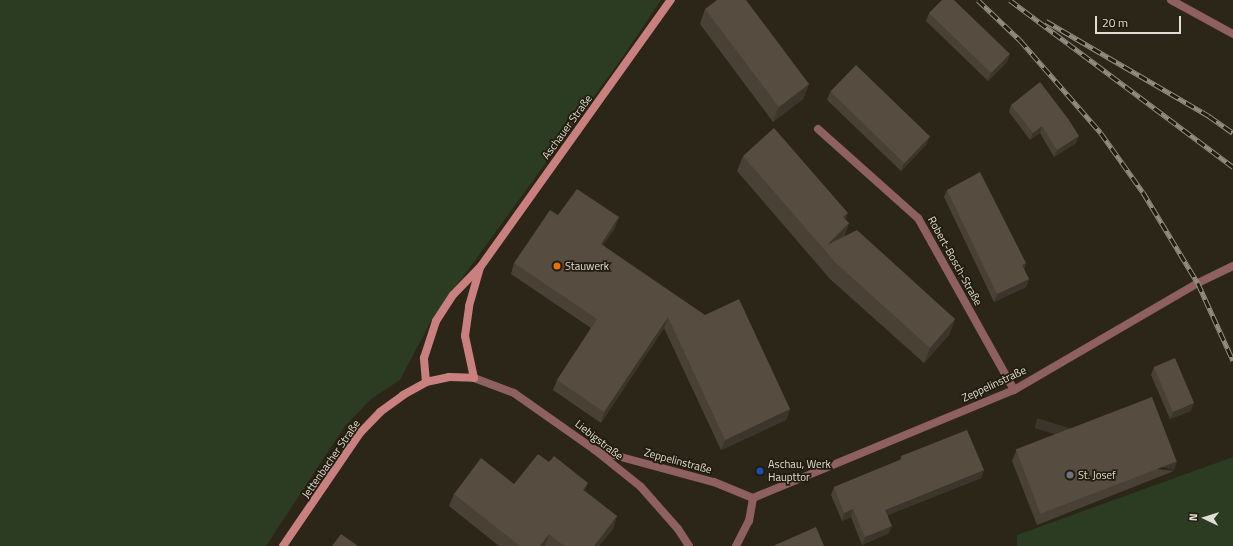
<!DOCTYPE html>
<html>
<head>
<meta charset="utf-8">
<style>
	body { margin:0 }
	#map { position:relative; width:1233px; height:546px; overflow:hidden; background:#2c2618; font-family:"Titillium Web",sans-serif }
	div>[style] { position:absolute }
	.green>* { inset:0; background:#2c3c22 }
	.street>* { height:8px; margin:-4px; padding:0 4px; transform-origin:4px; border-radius:4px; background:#8e605f }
	.secondary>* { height:8px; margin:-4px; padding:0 4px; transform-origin:4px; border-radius:4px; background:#c9807e }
	.rail>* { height:4.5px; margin-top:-2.25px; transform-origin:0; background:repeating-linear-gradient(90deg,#221c0f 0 9px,#928d82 0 18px); box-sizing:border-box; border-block:1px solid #928d82 }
	.wall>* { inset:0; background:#4a4136 }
	.shaded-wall>* { inset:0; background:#3c352c; transform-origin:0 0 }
	.building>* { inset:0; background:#564c3f; transform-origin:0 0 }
	.dots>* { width:11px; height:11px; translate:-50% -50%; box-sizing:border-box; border:2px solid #221c0f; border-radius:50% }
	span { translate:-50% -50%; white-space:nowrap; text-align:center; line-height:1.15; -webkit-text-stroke:3.5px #221c0f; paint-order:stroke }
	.street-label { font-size:11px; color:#e1ddd4 }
	.poi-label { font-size:11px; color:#e1ddd4 }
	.left { translate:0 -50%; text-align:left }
	.north { position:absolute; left:1185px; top:498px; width:40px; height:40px; -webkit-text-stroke:3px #221c0f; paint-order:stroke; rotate:274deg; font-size:11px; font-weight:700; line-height:16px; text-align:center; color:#e1ddd4 }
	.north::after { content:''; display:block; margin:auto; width:14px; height:18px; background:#e1ddd4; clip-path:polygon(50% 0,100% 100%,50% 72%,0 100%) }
	.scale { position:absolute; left:1095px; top:16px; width:86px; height:18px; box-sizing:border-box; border:2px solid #e1ddd4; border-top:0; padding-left:5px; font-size:12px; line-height:14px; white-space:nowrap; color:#e1ddd4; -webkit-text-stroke:3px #221c0f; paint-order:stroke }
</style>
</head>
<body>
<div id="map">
	<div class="green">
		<div style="clip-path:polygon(0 0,661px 0,622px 58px,431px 321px,400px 380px,371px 399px,345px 426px,266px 546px,0 546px)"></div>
		<div style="clip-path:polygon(1233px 457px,1233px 546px,1017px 546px,1017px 535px)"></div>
	</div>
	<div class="street">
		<div style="left:1171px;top:0;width:71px;rotate:28.7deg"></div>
		<div style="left:818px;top:129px;width:134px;rotate:41.7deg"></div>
		<div style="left:918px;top:218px;width:197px;rotate:60.8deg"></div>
		<div style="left:474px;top:378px;width:43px;rotate:20.6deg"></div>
		<div style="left:514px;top:393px;width:99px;rotate:35.1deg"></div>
		<div style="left:595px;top:450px;width:59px;rotate:38.8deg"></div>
		<div style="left:641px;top:487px;width:56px;rotate:48.6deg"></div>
		<div style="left:678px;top:529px;width:20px;rotate:57deg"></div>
		<div style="left:595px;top:450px;width:123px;rotate:15.1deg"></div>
		<div style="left:714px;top:482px;width:42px;rotate:22.3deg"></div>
		<div style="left:753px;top:498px;width:282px;rotate:-22.5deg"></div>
		<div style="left:1014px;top:390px;width:213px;rotate:-30.2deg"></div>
		<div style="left:1198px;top:283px;width:39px;rotate:-26deg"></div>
		<div style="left:736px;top:546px;width:28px;rotate:-63deg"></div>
		<div style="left:749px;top:521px;width:23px;rotate:-80deg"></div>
	</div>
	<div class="secondary">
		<div style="left:426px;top:382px;width:24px;rotate:-95deg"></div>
		<div style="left:424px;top:358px;width:39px;rotate:-72deg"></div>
		<div style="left:436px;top:321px;width:31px;rotate:-57deg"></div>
		<div style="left:453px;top:295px;width:40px;rotate:-46deg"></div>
		<div style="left:481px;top:266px;width:327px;rotate:-54.5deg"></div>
		<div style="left:283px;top:546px;width:137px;rotate:-55.7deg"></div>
		<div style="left:360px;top:433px;width:29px;rotate:-46deg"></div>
		<div style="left:380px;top:412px;width:29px;rotate:-36deg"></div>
		<div style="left:403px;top:395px;width:26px;rotate:-29deg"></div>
		<div style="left:426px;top:382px;width:24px;rotate:-12deg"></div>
		<div style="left:449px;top:377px;width:25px;rotate:2deg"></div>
		<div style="left:474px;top:378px;width:43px;rotate:-102.1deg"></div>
		<div style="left:465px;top:336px;width:30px;rotate:-82deg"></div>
		<div style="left:469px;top:306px;width:40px;rotate:-74deg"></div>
	</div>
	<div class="rail">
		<div style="left:978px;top:0;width:58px;rotate:43.6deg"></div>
		<div style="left:1020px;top:40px;width:123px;rotate:48.9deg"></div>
		<div style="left:1101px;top:133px;width:72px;rotate:54.6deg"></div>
		<div style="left:1143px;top:192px;width:106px;rotate:58.9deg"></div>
		<div style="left:1198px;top:283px;width:85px;rotate:65.6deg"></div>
		<div style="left:1010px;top:0;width:279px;rotate:36.8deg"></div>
		<div style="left:1046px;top:21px;width:189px;rotate:30.2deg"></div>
		<div style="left:1209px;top:116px;width:29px;rotate:35deg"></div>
	</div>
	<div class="wall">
		<div style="clip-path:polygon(705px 9px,809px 84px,803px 99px,773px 122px,700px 24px)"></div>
		<div style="clip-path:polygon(929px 13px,1007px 62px,988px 81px,926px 21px)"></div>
		<div style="clip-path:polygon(830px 92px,927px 144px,901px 171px,827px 100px)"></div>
		<div style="clip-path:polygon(1011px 105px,1076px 143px,1054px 157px,1040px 133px,1030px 140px,1009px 112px)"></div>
		<div style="clip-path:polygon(743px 156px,846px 220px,849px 223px,844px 237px,955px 319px,949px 335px,924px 363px,830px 279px,737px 171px)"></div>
		<div style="clip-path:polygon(947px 190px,1026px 263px,1024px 269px,1029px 279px,1026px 287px,994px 302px,944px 197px)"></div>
		<div style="clip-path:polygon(558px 215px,615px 228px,603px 245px,790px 409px,786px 420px,721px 450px,664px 328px,601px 423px,553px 390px,557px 380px,591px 328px,511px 274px,514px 263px)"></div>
		<div style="clip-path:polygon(1154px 367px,1191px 411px,1170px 419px,1151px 375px)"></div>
		<div style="clip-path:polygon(1016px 451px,1174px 471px,1037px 525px,1012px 461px)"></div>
		<div style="clip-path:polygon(901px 456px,984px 470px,981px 478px,888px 515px,889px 533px,862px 545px,851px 517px,842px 521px,831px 495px,834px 487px,900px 460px)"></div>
		<div style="clip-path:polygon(514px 484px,585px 491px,617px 516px,613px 529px,599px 546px,499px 546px,449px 506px,454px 494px)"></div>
	</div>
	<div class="shaded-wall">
		<div style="clip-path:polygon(1010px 54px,1007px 62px,988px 81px,991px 73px)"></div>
		<div style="clip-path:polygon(809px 84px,803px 99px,773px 122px,779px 107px)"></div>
		<div style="clip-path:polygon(1042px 126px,1040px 133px,1030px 140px,1033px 133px)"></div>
		<div style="clip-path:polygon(930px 136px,927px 144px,901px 171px,904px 163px)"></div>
		<div style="clip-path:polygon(1079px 136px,1076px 143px,1054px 157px,1057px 150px)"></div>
		<div style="clip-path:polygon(848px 213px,843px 228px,843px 217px)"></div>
		<div style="clip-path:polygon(619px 217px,615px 228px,597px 254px,601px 244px)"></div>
		<div style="clip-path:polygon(849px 223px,843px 238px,827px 245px)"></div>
		<div style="clip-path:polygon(1026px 263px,1023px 271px,1022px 265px)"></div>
		<div style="clip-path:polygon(1029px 279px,1026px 287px,994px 302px,997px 294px)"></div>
		<div style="clip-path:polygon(668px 317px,664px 328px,601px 423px,604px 412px)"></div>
		<div style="clip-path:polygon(955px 319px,949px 335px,924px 363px,930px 348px)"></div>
		<div style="clip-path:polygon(1194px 403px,1191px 411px,1170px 419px,1173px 412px)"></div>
		<div style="clip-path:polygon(790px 409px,786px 420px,721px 450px,725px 440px)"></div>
		<div style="left:1177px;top:461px;width:10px;height:146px;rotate:107deg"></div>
		<div style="clip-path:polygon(984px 470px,981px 478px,883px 517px,885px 510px)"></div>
		<div style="clip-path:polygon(588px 483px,583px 496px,583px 490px)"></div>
		<div style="clip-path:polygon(853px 509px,851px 517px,842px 521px,844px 513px)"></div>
		<div style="clip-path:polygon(617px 516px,613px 529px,599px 546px,594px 546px)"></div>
		<div style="clip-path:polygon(892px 526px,889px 533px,862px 545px,865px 537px)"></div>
		<div style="clip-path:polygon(549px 534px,545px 546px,540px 546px)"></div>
	</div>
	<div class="building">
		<div style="clip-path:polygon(717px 0,746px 0,809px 84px,779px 107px,705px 9px)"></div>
		<div style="clip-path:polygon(942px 0,954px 0,1010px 54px,991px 73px,929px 13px)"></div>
		<div style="left:856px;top:65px;width:103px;height:37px;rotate:44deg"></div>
		<div style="clip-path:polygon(1040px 82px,1069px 120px,1079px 136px,1057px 150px,1042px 126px,1033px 133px,1011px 105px)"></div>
		<div style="clip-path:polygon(774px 128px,848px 213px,843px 217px,849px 223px,827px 245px,857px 230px,955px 319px,930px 348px,836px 263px,743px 156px)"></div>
		<div style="clip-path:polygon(980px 172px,1026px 263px,1022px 265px,1029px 279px,997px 294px,947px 190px)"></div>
		<div style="clip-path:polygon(577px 189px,619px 217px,601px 244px,705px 315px,739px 299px,790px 409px,725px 440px,668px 317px,604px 412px,557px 380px,597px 319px,514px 263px,550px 210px,558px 215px)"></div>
		<div style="left:1175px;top:358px;width:49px;height:23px;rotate:67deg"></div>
		<div style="left:1152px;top:397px;width:69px;height:146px;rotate:69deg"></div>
		<div style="clip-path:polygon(967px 430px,984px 470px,885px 510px,892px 526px,865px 537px,853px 509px,844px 513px,834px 487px,902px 459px,901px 456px)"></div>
		<div style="clip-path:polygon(538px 454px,549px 462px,554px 456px,588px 483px,583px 490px,617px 516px,594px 546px,564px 546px,549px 534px,540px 546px,520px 546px,454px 494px,481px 458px,514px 484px)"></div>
		<div style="clip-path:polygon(816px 527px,824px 546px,773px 546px)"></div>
		<div style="clip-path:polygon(341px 534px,358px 546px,332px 546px)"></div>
	</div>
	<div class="dots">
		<div style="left:557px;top:266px;background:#e8710a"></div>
		<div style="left:760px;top:471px;background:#1a4fb4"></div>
		<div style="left:1070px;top:475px;background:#6b7280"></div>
	</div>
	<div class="street-label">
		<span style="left:567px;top:127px;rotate:-54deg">Aschauer Straße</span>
		<span style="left:955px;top:261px;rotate:61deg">Robert-Bosch-Straße</span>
		<span style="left:994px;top:384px;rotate:-25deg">Zeppelinstraße</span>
		<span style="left:599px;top:440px;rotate:38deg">Liebigstraße</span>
		<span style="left:331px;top:459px;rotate:-55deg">Jettenbacher Straße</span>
		<span style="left:678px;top:461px;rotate:15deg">Zeppelinstraße</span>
	</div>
	<div class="poi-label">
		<span class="left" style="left:565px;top:266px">Stauwerk</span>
		<span class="left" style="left:768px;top:471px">Aschau, Werk<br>Haupttor</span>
		<span class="left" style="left:1078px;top:475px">St. Josef</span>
	</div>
	<div class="north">N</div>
	<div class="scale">20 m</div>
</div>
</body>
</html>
